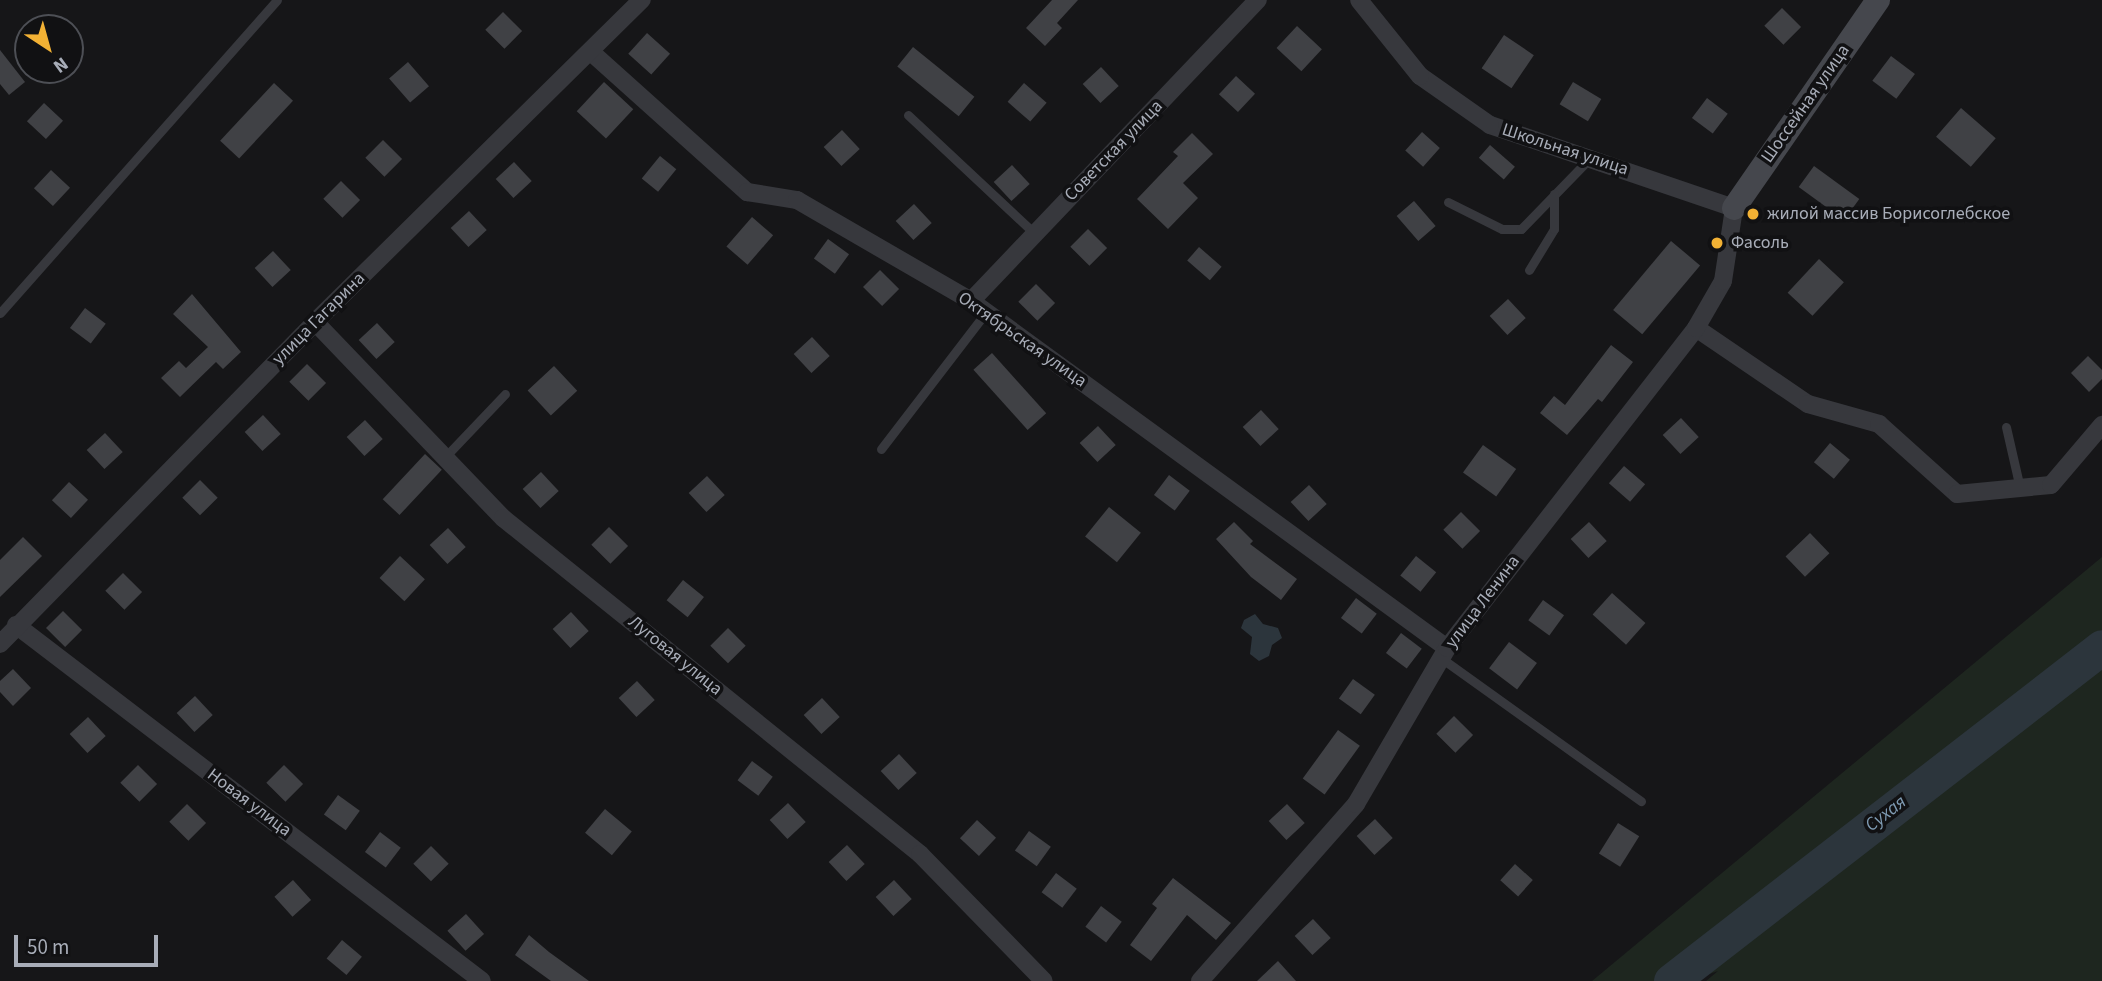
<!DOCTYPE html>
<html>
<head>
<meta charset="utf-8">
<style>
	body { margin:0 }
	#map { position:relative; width:2102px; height:981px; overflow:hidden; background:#161618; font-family:"Source Sans 3",sans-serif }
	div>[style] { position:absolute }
	.green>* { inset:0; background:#1e261f }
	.water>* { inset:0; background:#2c353c }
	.river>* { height:35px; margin:-17.5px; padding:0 17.5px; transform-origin:17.5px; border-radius:17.5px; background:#2c353c }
	.building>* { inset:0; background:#404145; transform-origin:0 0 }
	.lane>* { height:9px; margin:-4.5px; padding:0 4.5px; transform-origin:4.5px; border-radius:4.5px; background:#37383d }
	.street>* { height:18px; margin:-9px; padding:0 9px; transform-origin:9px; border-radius:9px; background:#37383d }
	.secondary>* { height:24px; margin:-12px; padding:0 12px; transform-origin:12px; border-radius:12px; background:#45474d }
	.dots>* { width:19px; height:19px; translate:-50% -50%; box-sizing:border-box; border:4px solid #111113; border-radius:50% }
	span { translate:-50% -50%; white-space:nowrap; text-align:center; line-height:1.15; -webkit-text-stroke:7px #111113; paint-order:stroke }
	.street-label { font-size:18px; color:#a8adb8 }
	.poi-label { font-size:18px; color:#a8adb8 }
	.left { translate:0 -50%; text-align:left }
	.water-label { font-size:19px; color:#7f9bb3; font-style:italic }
	.north { position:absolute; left:14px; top:14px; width:70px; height:70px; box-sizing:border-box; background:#111113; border:2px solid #4d4f55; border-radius:50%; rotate:144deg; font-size:19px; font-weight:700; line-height:28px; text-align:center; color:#a8adb8 }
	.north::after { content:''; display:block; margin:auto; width:24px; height:32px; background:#f2b134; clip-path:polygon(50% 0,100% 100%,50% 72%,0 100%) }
	.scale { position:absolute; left:14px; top:935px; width:144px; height:32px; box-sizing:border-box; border:4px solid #a8adb8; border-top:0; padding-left:9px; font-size:21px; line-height:24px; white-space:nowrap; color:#a8adb8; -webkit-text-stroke:5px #111113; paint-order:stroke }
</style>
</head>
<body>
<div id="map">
	<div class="green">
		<div style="clip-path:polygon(2102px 557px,2102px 981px,1706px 981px,1718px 971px,1689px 981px,1592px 981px)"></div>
	</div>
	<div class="water">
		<div style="clip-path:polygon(1255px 614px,1263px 624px,1278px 628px,1282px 638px,1272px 645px,1269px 656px,1259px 661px,1250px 654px,1252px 637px,1241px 628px,1244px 620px)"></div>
	</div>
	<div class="river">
		<div style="left:1671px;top:981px;width:545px;rotate:-37.77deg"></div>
	</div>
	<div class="building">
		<div style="clip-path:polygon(1052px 0,1078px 0,1057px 23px,1062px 28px,1045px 46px,1026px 28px)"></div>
		<div style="left:1782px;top:8px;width:27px;height:25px;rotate:45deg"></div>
		<div style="left:503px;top:12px;width:27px;height:25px;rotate:45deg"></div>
		<div style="left:1297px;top:26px;width:34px;height:30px;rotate:43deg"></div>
		<div style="left:647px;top:33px;width:31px;height:28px;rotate:42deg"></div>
		<div style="left:1504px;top:35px;width:36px;height:40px;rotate:34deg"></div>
		<div style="left:913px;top:47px;width:79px;height:25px;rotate:39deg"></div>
		<div style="clip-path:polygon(0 50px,25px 82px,9px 95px,0 84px)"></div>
		<div style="left:1891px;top:56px;width:30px;height:31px;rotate:37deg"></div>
		<div style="left:408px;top:62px;width:32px;height:25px;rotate:49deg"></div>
		<div style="left:1101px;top:67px;width:26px;height:25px;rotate:47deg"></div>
		<div style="left:1236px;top:76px;width:26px;height:25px;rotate:43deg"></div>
		<div style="left:604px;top:82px;width:40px;height:40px;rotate:43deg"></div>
		<div style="left:1573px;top:82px;width:33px;height:26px;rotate:31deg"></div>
		<div style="left:274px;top:83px;width:26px;height:79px;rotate:43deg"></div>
		<div style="left:1024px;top:83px;width:30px;height:25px;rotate:41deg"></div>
		<div style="left:1707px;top:98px;width:26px;height:25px;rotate:37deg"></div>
		<div style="left:44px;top:103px;width:26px;height:25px;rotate:43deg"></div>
		<div style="left:1961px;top:108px;width:46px;height:38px;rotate:41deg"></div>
		<div style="left:842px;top:130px;width:26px;height:25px;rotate:47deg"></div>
		<div style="left:1422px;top:132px;width:24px;height:25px;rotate:42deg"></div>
		<div style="clip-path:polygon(1192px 133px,1213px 154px,1183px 183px,1198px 198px,1168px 229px,1137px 199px,1178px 156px,1173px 152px)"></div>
		<div style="left:383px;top:140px;width:27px;height:25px;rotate:45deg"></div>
		<div style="left:1490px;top:145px;width:33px;height:17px;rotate:41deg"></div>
		<div style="left:660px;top:156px;width:21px;height:29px;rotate:39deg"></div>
		<div style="left:514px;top:162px;width:26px;height:25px;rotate:47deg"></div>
		<div style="left:1012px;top:165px;width:26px;height:25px;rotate:47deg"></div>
		<div style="left:1814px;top:166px;width:56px;height:26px;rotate:36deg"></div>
		<div style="left:51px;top:170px;width:26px;height:25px;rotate:43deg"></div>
		<div style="left:341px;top:181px;width:27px;height:25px;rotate:45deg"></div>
		<div style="left:1414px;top:201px;width:33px;height:23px;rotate:49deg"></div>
		<div style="left:914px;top:204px;width:26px;height:25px;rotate:47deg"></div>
		<div style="left:469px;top:211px;width:26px;height:25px;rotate:47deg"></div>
		<div style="left:752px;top:217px;width:28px;height:39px;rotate:41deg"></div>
		<div style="left:1088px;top:229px;width:27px;height:25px;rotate:45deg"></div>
		<div style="left:828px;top:239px;width:26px;height:24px;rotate:36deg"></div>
		<div style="left:1671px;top:241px;width:38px;height:90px;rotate:40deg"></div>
		<div style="left:1199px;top:247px;width:30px;height:18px;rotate:41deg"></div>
		<div style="left:273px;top:251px;width:26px;height:25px;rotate:47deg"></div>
		<div style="left:1819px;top:259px;width:34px;height:46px;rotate:43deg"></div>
		<div style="left:880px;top:270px;width:27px;height:24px;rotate:45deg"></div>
		<div style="left:1036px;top:284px;width:27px;height:25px;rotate:45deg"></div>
		<div style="clip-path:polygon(192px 294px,241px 352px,223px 369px,216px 362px,180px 397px,161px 378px,179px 361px,186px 368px,208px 347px,173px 314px)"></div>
		<div style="left:1508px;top:299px;width:26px;height:25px;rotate:47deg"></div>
		<div style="left:85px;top:308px;width:26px;height:25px;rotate:37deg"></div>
		<div style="left:377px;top:323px;width:26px;height:25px;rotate:47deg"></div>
		<div style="left:812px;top:337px;width:26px;height:25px;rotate:47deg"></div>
		<div style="clip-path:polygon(1611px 345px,1633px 362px,1602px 402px,1598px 399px,1567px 435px,1540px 413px,1554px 396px,1565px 405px)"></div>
		<div style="left:992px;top:353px;width:81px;height:25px;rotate:48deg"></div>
		<div style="clip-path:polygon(2088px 356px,2102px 370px,2102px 379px,2089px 392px,2071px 373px)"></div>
		<div style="left:307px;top:364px;width:27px;height:25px;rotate:45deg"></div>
		<div style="left:554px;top:366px;width:34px;height:36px;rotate:47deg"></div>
		<div style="left:1261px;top:410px;width:26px;height:25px;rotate:47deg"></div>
		<div style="left:263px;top:415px;width:26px;height:25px;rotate:47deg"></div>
		<div style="left:1681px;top:418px;width:26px;height:25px;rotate:47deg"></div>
		<div style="left:365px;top:420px;width:26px;height:25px;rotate:47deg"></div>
		<div style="left:1098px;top:426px;width:26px;height:25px;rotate:47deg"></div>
		<div style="left:105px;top:433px;width:26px;height:25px;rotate:47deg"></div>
		<div style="left:1830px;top:443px;width:26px;height:25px;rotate:40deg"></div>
		<div style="left:1483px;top:445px;width:41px;height:34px;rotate:36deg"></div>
		<div style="left:425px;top:454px;width:23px;height:62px;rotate:43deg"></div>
		<div style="left:1624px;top:466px;width:28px;height:23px;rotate:41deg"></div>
		<div style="left:541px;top:472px;width:26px;height:25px;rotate:47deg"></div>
		<div style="left:1169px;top:475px;width:26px;height:25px;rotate:37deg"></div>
		<div style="left:707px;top:476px;width:26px;height:25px;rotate:47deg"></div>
		<div style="left:200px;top:480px;width:25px;height:25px;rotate:45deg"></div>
		<div style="left:69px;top:482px;width:26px;height:25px;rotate:43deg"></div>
		<div style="left:1309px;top:485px;width:26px;height:25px;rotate:47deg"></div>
		<div style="left:1109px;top:507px;width:41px;height:38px;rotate:39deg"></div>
		<div style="left:1461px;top:512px;width:27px;height:25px;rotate:45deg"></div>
		<div style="clip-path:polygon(1234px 522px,1253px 541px,1250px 544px,1297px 579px,1281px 600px,1251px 577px,1216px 539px)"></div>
		<div style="left:1589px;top:522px;width:26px;height:25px;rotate:47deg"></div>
		<div style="left:609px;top:527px;width:27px;height:25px;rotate:45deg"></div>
		<div style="left:448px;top:528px;width:26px;height:25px;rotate:47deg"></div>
		<div style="left:1810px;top:533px;width:28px;height:34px;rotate:46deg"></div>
		<div style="clip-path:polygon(23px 537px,42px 556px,0 597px,0 560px)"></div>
		<div style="left:400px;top:556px;width:34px;height:30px;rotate:43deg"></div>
		<div style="left:1416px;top:556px;width:26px;height:25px;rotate:39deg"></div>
		<div style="left:123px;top:573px;width:27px;height:25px;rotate:45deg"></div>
		<div style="left:683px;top:580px;width:27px;height:26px;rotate:39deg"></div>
		<div style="left:1612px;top:593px;width:45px;height:29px;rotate:42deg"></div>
		<div style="left:1356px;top:598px;width:26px;height:25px;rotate:37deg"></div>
		<div style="left:1543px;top:600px;width:26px;height:25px;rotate:36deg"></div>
		<div style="left:63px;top:611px;width:27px;height:24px;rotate:45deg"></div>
		<div style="left:571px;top:612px;width:26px;height:25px;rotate:47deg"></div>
		<div style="left:728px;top:628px;width:25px;height:25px;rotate:45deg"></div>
		<div style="left:1401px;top:633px;width:26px;height:25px;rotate:37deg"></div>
		<div style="left:1509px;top:642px;width:35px;height:33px;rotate:37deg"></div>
		<div style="clip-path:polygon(13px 669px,31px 688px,13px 706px,0 692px,0 681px)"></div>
		<div style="left:1353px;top:679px;width:27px;height:24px;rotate:36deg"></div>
		<div style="left:637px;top:681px;width:26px;height:25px;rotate:47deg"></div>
		<div style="left:195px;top:696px;width:26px;height:25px;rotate:47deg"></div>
		<div style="left:822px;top:698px;width:26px;height:25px;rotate:47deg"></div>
		<div style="left:1454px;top:716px;width:27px;height:25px;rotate:45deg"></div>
		<div style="left:88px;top:717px;width:26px;height:25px;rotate:47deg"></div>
		<div style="left:1338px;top:730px;width:27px;height:60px;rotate:36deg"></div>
		<div style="left:899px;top:754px;width:26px;height:25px;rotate:47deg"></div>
		<div style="left:752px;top:761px;width:26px;height:24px;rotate:37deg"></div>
		<div style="left:138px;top:765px;width:27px;height:25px;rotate:45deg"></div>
		<div style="left:284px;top:765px;width:27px;height:25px;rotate:45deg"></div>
		<div style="left:338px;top:795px;width:27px;height:24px;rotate:36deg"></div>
		<div style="left:788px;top:803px;width:26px;height:25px;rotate:47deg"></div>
		<div style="left:187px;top:804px;width:27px;height:25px;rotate:45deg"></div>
		<div style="left:1287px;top:804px;width:26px;height:25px;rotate:47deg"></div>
		<div style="left:605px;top:809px;width:35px;height:31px;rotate:40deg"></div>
		<div style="left:1375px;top:819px;width:26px;height:25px;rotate:47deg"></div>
		<div style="left:977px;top:820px;width:26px;height:25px;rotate:43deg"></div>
		<div style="left:1618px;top:823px;width:25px;height:36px;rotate:32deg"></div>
		<div style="left:1029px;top:831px;width:27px;height:24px;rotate:36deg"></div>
		<div style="left:380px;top:832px;width:26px;height:25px;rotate:37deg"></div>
		<div style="left:847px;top:845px;width:26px;height:25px;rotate:47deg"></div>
		<div style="left:431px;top:846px;width:25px;height:25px;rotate:45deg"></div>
		<div style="left:1515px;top:864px;width:24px;height:22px;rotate:42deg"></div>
		<div style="left:1056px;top:873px;width:26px;height:24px;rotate:37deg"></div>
		<div style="clip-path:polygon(1173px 878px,1231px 923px,1216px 940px,1187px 915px,1151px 961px,1130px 945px,1157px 908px,1152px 904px)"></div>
		<div style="left:293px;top:880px;width:27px;height:25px;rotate:48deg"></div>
		<div style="left:894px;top:880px;width:26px;height:25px;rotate:47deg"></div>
		<div style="left:1101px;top:906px;width:26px;height:26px;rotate:37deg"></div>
		<div style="left:466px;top:914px;width:27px;height:25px;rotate:48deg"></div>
		<div style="left:1313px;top:919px;width:26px;height:25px;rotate:47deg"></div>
		<div style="clip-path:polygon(529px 935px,549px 952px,589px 981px,551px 981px,515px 955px)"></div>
		<div style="left:342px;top:940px;width:26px;height:24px;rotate:40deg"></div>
		<div style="clip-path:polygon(1278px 961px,1296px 981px,1257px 981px)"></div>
	</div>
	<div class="lane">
		<div style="left:908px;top:115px;width:174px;rotate:43.1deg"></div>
		<div style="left:1448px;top:202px;width:60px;rotate:26.6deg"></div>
		<div style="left:1502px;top:229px;width:19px"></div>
		<div style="left:1521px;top:229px;width:98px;rotate:-45.8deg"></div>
		<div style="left:1529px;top:270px;width:48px;rotate:-58.6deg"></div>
		<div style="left:1554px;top:229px;width:35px;rotate:-90deg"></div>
		<div style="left:0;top:313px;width:418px;rotate:-48.5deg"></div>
		<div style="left:2006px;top:427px;width:63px;rotate:77.1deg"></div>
		<div style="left:881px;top:449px;width:173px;rotate:-52.5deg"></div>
		<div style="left:445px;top:457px;width:87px;rotate:-46.4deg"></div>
		<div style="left:1441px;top:658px;width:246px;rotate:35.6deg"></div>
	</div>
	<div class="street">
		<div style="left:591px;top:52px;width:210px;rotate:41.9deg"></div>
		<div style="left:747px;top:192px;width:51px;rotate:9.1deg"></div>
		<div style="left:797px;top:200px;width:201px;rotate:30.1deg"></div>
		<div style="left:971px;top:301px;width:589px;rotate:36.09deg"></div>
		<div style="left:971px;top:301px;width:416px;rotate:-46.4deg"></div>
		<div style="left:315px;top:322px;width:272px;rotate:46.2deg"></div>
		<div style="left:503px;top:518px;width:536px;rotate:38.86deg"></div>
		<div style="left:920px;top:854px;width:177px;rotate:45.7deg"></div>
		<div style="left:1696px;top:328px;width:135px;rotate:34.2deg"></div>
		<div style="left:1808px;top:404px;width:74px;rotate:15.7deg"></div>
		<div style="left:1879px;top:424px;width:105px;rotate:41.9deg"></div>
		<div style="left:1957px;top:494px;width:94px;rotate:-5.5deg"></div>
		<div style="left:2051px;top:485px;width:79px;rotate:-49.6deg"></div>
		<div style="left:16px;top:625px;width:586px;rotate:37.38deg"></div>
		<div style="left:0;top:644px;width:450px;rotate:-45.6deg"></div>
		<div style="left:315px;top:322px;width:459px;rotate:-44.6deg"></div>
		<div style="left:1200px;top:981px;width:236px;rotate:-48.6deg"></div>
		<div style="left:1356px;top:804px;width:181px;rotate:-59.7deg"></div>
		<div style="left:1447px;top:648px;width:405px;rotate:-52.1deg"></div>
		<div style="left:1696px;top:328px;width:54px;rotate:-60.1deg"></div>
		<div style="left:1723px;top:281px;width:74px;rotate:-81.4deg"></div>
		<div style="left:1734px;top:208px;width:258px;rotate:-161.2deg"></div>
		<div style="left:1490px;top:125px;width:85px;rotate:-145deg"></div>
		<div style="left:1420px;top:76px;width:97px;rotate:-128.8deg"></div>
	</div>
	<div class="secondary">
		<div style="left:1734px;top:208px;width:253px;rotate:-55.3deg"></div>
	</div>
	<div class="dots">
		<div style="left:1753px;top:214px;background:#f2b134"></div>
		<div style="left:1717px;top:243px;background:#f2b134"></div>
	</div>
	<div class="street-label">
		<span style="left:1806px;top:104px;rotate:-55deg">Шоссейная улица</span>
		<span style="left:1565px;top:150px;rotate:18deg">Школьная улица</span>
		<span style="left:1114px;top:151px;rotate:-46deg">Советская улица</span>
		<span style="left:319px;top:319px;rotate:-45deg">улица Гагарина</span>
		<span style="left:1022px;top:340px;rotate:35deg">Октябрьская улица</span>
		<span style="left:1483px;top:602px;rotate:-53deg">улица Ленина</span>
		<span style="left:675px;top:656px;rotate:39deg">Луговая улица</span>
		<span style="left:249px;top:803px;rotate:37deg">Новая улица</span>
	</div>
	<div class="poi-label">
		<span class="left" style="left:1767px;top:214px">жилой массив Борисоглебское</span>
		<span class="left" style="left:1731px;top:243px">Фасоль</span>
	</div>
	<div class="water-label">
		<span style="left:1886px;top:814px;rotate:-38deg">Сухая</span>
	</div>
	<div class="north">N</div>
	<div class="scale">50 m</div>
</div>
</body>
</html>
